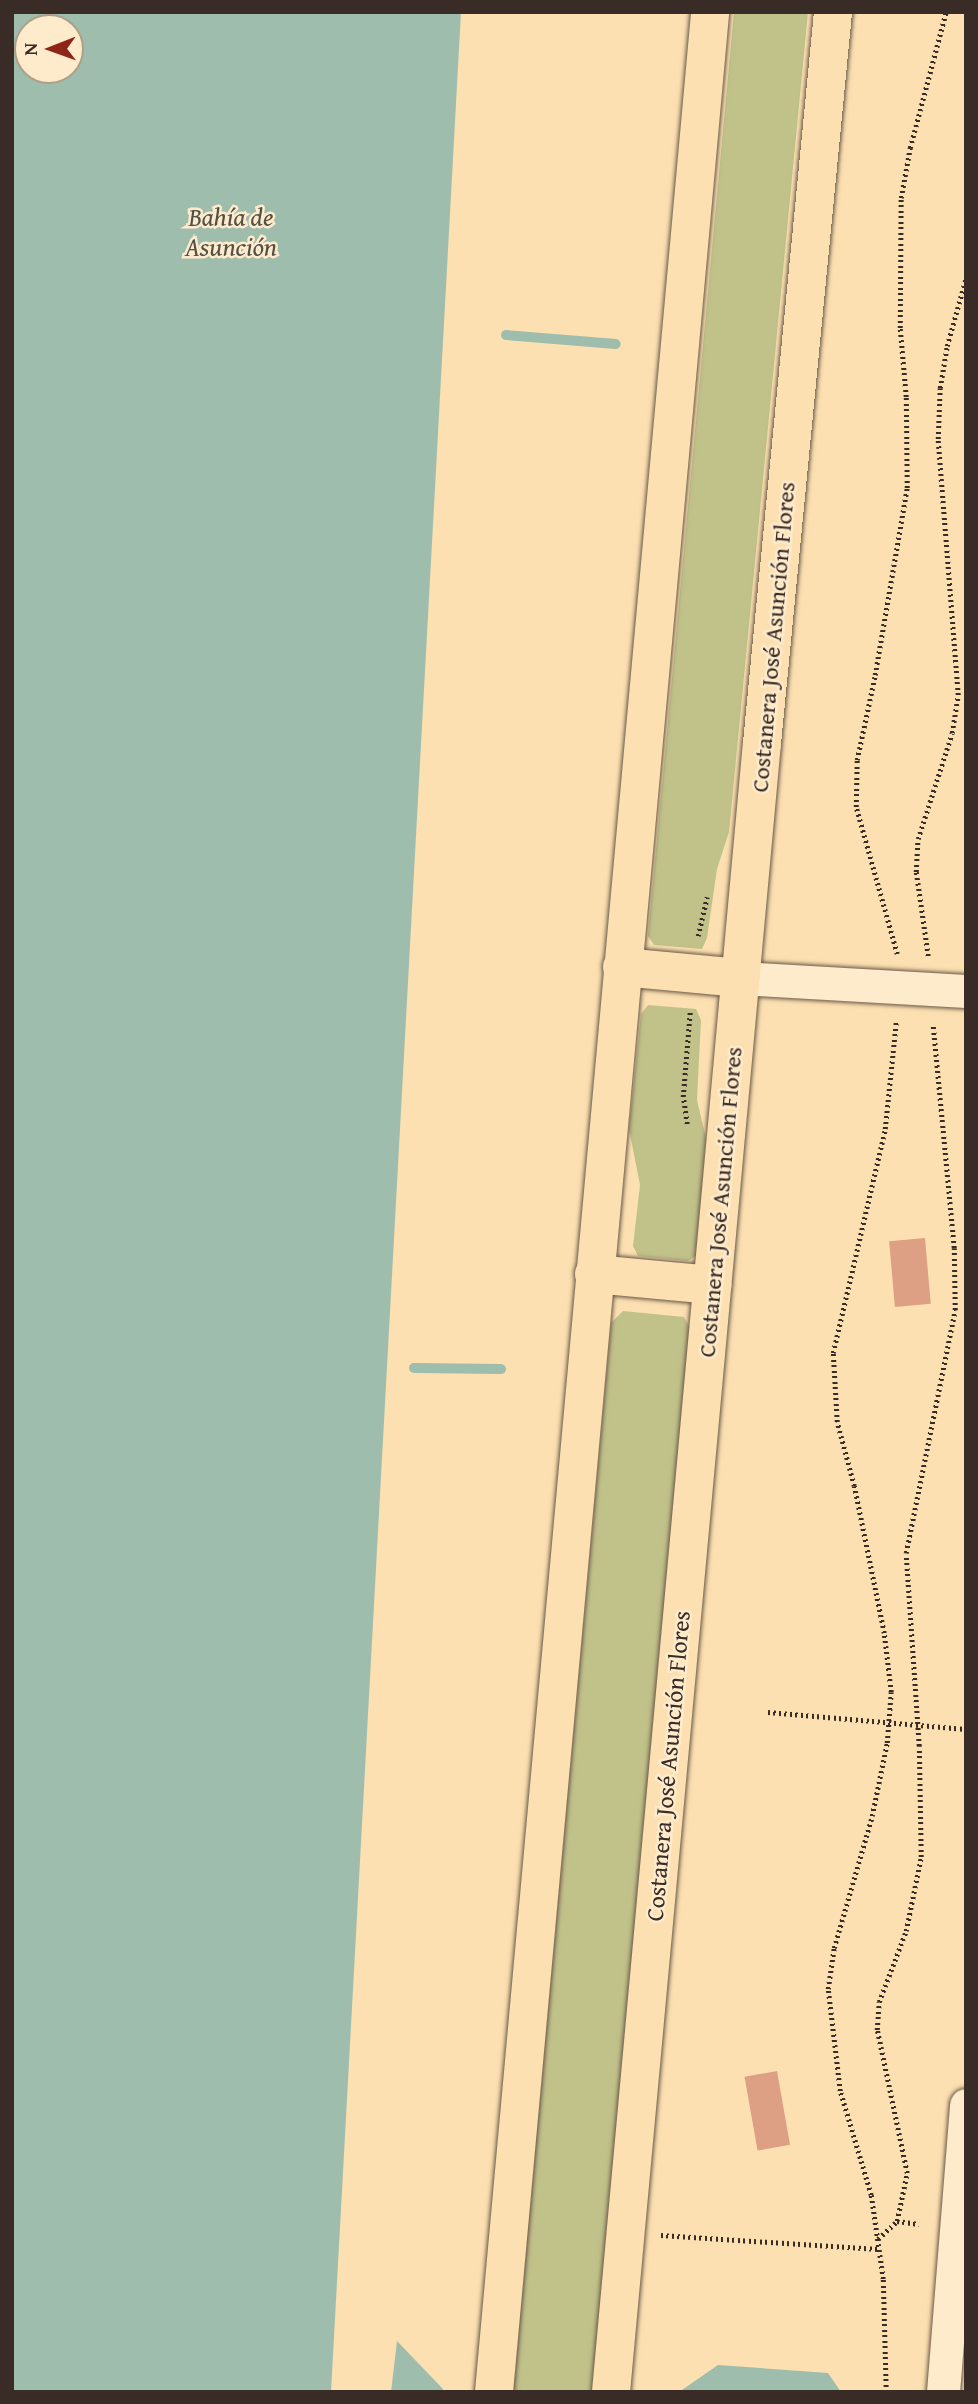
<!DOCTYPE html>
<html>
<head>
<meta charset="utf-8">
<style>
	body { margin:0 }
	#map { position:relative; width:978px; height:2404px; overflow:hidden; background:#fce0b1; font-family:"Gentium Book Plus",serif }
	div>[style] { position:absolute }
	.green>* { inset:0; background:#c1c28a }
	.water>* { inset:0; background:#9fbdac }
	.stream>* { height:10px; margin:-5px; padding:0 5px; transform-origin:5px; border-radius:5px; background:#9fbdac }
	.building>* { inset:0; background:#dda085; transform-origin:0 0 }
	.path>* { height:4.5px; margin-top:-2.25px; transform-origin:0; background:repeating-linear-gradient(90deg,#392b25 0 2px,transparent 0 5.5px) }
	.roads { filter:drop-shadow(0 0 2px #6a5848) drop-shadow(0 0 2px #6a5848) }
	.minor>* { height:33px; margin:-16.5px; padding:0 16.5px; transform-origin:16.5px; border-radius:16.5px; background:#fdebcc }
	.trunk>* { height:38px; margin:-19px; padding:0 19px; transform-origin:19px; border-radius:19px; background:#fce0b1 }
	span { translate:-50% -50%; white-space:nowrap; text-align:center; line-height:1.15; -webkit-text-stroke:5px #fdebcc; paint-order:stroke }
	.street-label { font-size:24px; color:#392b25 }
	.water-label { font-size:26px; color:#525047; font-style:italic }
	.frame { position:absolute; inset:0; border:14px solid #392b25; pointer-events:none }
	.north { position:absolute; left:14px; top:14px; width:70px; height:70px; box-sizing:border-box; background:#fdebcc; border:2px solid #af9e89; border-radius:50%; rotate:269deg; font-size:19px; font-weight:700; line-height:28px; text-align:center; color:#392b25 }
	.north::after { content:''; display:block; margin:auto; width:24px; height:32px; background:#8f2418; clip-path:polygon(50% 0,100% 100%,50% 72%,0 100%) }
</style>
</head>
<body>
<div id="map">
	<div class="green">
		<div style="clip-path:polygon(734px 12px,808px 12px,729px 832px,717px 869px,707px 938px,702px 949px,654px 945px,648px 936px)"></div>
		<div style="clip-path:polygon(648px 1005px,696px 1009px,701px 1020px,697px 1100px,706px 1138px,697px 1255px,688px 1261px,638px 1256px,633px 1246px,640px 1185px,629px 1129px,641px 1014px)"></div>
		<div style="clip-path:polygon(623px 1311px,684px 1317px,692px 1332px,592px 2392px,513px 2392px,611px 1323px)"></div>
	</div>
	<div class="water">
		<div style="clip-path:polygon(evenodd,12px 12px,461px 12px,331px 2392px,12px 2392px,12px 12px,28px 28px,70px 28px,70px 70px,28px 70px,28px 28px)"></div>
		<div style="clip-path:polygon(397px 2341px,443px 2389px,443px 2392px,391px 2392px)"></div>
		<div style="clip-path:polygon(718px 2365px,828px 2373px,841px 2392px,679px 2392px)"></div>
	</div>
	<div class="stream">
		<div style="left:506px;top:335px;width:110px;rotate:4.7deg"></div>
		<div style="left:414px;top:1368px;width:87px;rotate:0.7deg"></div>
	</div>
	<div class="building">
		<div style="left:925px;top:1238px;width:66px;height:36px;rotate:85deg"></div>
		<div style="left:777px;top:2071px;width:75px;height:33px;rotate:80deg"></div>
	</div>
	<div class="path">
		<div style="left:698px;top:936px;width:40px;rotate:-77deg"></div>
		<div style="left:897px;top:954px;width:153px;rotate:-105.6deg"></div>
		<div style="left:856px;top:807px;width:47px;rotate:-88.8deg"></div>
		<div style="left:857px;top:760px;width:87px;rotate:-78deg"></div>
		<div style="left:875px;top:675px;width:190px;rotate:-80.3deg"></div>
		<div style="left:907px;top:488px;width:91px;rotate:-90.6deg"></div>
		<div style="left:906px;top:397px;width:69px;rotate:-95deg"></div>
		<div style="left:900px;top:328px;width:130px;rotate:-89.6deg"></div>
		<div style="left:901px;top:198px;width:51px;rotate:-79.8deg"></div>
		<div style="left:910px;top:148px;width:141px;rotate:-75.2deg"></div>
		<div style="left:928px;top:956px;width:85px;rotate:-98.1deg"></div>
		<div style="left:916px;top:872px;width:33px;rotate:-87deg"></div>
		<div style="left:918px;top:839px;width:111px;rotate:-72.2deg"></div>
		<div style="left:952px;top:733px;width:38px;rotate:-81deg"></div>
		<div style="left:958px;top:695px;width:257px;rotate:-94.5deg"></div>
		<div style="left:938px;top:439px;width:51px;rotate:-87.8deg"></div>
		<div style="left:940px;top:388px;width:43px;rotate:-80.5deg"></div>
		<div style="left:947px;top:346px;width:71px;rotate:-74.4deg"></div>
		<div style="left:687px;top:1124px;width:27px;rotate:-98deg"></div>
		<div style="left:683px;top:1097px;width:86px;rotate:-85.3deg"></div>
		<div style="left:768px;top:1712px;width:198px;rotate:4.9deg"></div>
		<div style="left:897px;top:2221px;width:22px;rotate:8deg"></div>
		<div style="left:661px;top:2235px;width:218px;rotate:3.7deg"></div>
		<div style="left:878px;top:2239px;width:26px;rotate:-43deg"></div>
		<div style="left:897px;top:2221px;width:49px;rotate:-78.2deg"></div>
		<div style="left:907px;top:2173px;width:146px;rotate:-101.8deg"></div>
		<div style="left:877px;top:2030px;width:28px;rotate:-86deg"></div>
		<div style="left:879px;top:2002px;width:76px;rotate:-69.2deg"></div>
		<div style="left:906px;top:1931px;width:76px;rotate:-78.5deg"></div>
		<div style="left:921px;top:1857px;width:111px;rotate:-91deg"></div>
		<div style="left:919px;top:1746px;width:193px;rotate:-93.9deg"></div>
		<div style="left:906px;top:1553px;width:248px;rotate:-78.6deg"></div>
		<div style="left:955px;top:1310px;width:62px;rotate:-90.9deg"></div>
		<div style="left:954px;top:1248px;width:225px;rotate:-95.4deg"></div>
		<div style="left:886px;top:2392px;width:113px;rotate:-91.5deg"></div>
		<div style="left:883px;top:2279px;width:85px;rotate:-98.1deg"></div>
		<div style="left:871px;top:2195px;width:109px;rotate:-106.6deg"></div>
		<div style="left:840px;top:2091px;width:103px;rotate:-96.7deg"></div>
		<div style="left:828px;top:1989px;width:41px;rotate:-81.7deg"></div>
		<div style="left:834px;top:1948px;width:137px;rotate:-73.9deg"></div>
		<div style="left:872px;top:1816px;width:75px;rotate:-78.4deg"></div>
		<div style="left:887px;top:1743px;width:51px;rotate:-85.5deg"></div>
		<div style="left:891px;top:1692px;width:59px;rotate:-96.8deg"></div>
		<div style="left:884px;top:1633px;width:150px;rotate:-101.5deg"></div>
		<div style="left:854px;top:1486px;width:66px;rotate:-104.9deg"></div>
		<div style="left:837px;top:1422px;width:69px;rotate:-93.3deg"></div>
		<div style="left:833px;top:1353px;width:230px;rotate:-76.9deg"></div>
		<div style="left:885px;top:1129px;width:108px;rotate:-84.1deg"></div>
	</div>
	<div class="roads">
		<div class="minor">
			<div style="left:740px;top:978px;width:226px;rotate:3.3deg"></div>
			<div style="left:943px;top:2392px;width:288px;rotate:-85.4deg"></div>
		</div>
		<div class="trunk">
			<div style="left:622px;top:967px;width:119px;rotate:5.3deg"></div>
			<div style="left:594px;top:1274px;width:119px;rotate:5.3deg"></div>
			<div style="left:494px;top:2392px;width:2390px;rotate:-84.81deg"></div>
			<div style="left:611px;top:2392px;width:1656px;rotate:-84.77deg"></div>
			<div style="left:762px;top:743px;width:734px;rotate:-84.45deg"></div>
		</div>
	</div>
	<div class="street-label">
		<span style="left:773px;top:637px;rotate:-85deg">Costanera José Asunción Flores</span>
		<span style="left:720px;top:1202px;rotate:-85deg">Costanera José Asunción Flores</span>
		<span style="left:668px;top:1766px;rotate:-85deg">Costanera José Asunción Flores</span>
	</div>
	<div class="water-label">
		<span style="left:231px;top:232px">Bahía de<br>Asunción</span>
	</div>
	<div class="frame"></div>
	<div class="north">N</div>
</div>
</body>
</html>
